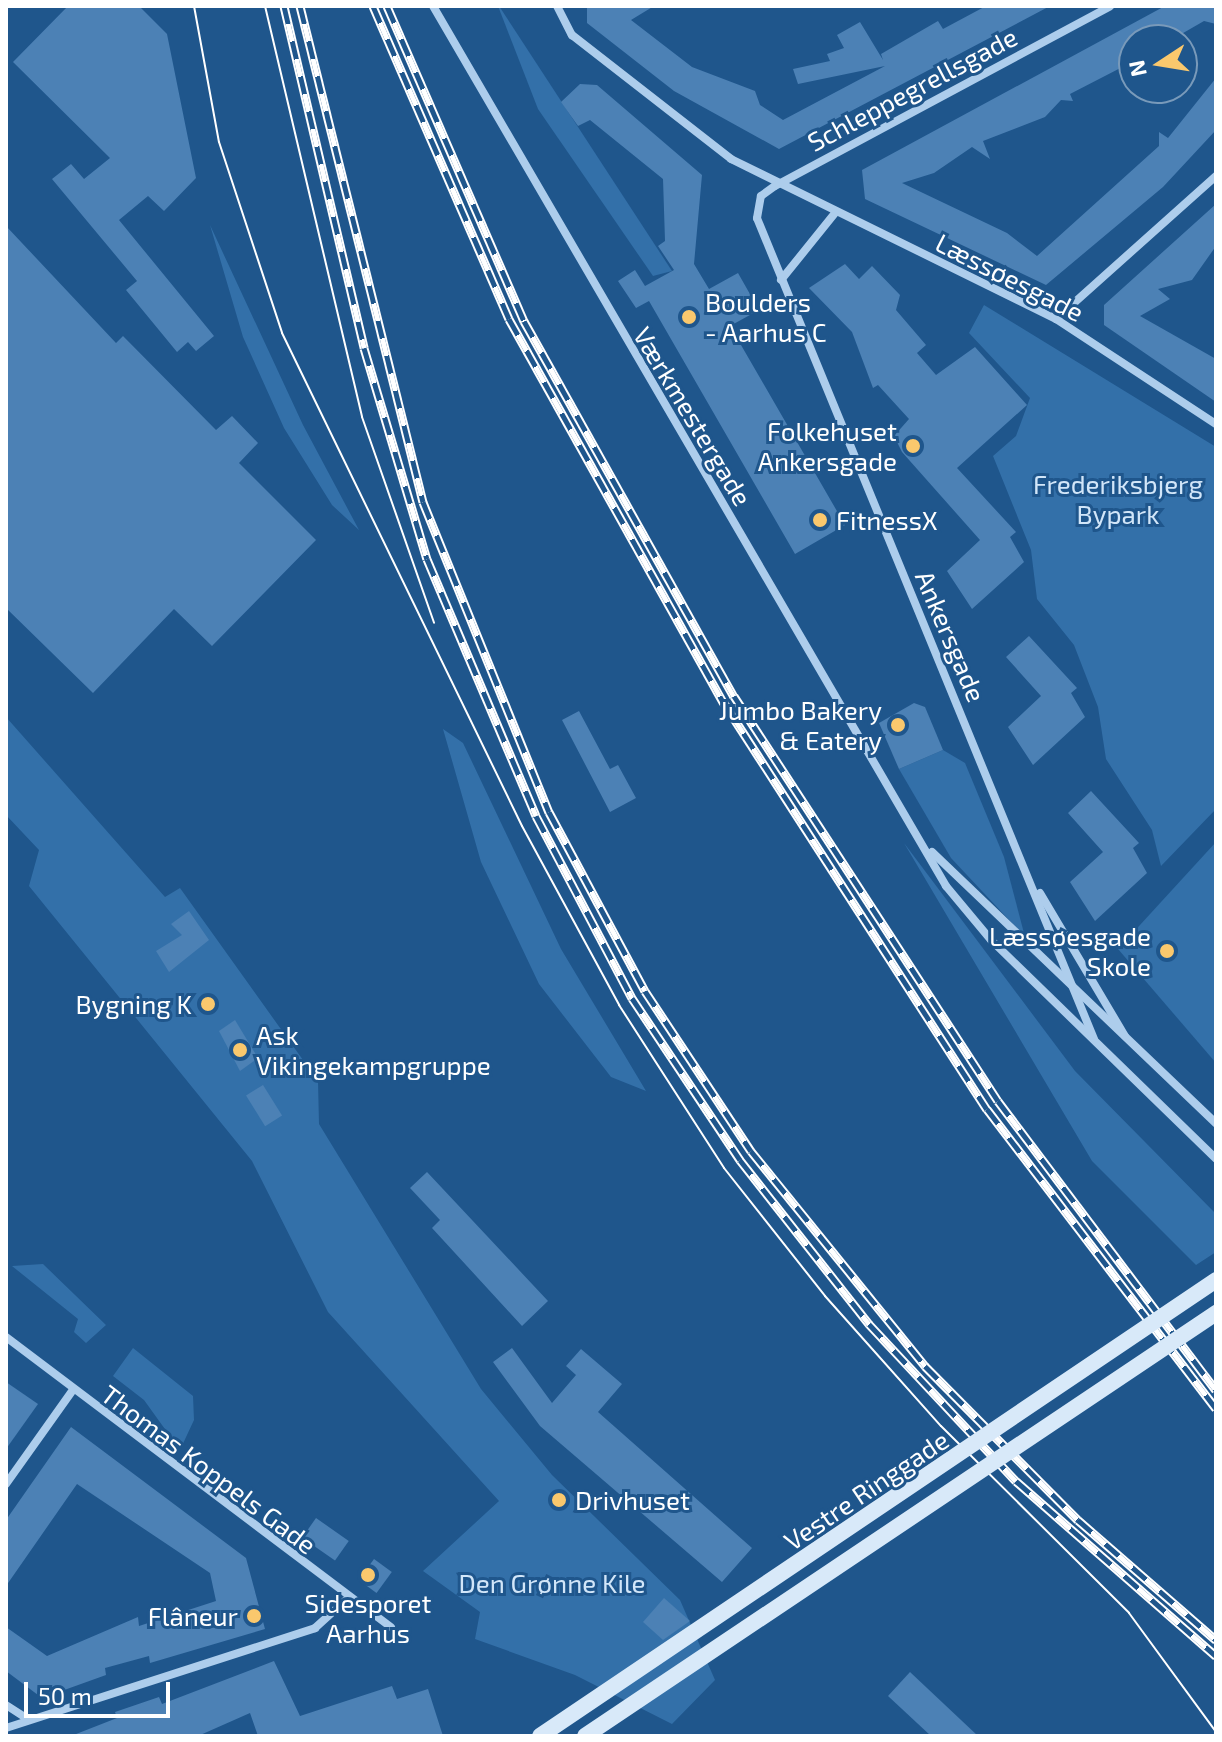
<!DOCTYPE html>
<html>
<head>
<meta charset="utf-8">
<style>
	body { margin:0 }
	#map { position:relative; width:1222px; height:1742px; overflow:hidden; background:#1f568c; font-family:"Exo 2",sans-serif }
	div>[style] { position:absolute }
	.green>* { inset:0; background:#3370a9 }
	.building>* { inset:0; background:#4c81b5; transform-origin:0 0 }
	.street>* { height:8px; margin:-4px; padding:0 4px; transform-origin:4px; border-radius:4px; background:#adcdec }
	.tram>* { height:2px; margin:-1px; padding:0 1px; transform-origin:1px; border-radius:1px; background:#fff }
	.rail>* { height:9px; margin-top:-4.5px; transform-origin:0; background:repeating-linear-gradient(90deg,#1f568c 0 18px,#fff 0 36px); box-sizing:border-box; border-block:2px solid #fff }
	.secondary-bridge>* { height:16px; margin:-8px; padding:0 8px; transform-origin:8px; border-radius:8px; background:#d8e9f9 }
	.dots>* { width:22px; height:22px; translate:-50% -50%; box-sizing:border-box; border:4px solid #1f568c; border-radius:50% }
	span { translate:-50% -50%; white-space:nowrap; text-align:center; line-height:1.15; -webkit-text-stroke:6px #1f568c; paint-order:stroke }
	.street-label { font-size:26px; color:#fff }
	.poi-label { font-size:26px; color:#fff }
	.left { translate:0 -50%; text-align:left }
	.right { translate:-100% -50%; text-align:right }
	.park-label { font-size:26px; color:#d2e6f9 }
	.frame { position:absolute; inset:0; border:8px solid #fff; pointer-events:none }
	.north { position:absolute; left:1118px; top:24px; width:80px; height:80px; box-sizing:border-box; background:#1f568c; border:2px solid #799aba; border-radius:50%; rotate:258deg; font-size:22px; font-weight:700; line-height:32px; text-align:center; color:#fff }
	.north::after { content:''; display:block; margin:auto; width:28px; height:36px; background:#fac86d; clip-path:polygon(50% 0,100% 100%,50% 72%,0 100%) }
	.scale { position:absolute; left:24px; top:1682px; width:146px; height:36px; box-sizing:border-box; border:4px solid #fff; border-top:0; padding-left:10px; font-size:24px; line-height:28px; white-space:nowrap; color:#fff; -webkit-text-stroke:6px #1f568c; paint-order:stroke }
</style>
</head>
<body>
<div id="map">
	<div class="green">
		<div style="clip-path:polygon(498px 6px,499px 6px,672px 271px,653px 276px,538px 109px)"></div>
		<div style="clip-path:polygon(210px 225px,303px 425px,359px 530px,332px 505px,284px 428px,243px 337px)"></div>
		<div style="clip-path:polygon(984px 305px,1216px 447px,1216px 809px,1161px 866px,1152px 830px,1106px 759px,1098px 707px,1074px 645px,1037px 599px,1031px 550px,993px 456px,1016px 436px,1030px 398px,969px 333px)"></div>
		<div style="clip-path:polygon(6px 717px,165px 897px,180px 888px,318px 1081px,319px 1124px,481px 1389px,552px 1475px,680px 1600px,715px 1680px,672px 1724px,575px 1675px,475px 1639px,480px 1612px,423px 1571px,499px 1501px,328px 1312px,252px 1161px,29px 886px,39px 850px,6px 815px)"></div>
		<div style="clip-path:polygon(443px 729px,463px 743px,561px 949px,646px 1091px,611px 1077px,539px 984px,481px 862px)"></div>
		<div style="clip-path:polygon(943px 750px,965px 763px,1004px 857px,1025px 937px,951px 858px,899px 769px)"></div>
		<div style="clip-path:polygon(1216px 842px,1216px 1063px,1118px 949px)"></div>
		<div style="clip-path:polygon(904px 843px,1075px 1071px,1216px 1214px,1216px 1252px,1196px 1265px,1092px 1161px)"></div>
		<div style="clip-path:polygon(43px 1264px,106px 1325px,86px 1343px,74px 1332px,78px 1319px,12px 1266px)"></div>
		<div style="clip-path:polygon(133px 1348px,193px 1396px,194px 1420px,180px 1450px,144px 1400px,113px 1376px)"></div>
	</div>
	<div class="building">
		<div style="clip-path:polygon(68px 6px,139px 6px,167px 34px,196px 178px,164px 211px,148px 196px,119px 220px,214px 336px,196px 351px,188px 342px,177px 352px,126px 290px,137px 281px,52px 179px,71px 164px,84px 179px,110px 158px,13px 62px)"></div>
		<div style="clip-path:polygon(587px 6px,654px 6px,631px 20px,692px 67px,755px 91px,760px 105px,783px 120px,885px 66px,798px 84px,793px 69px,830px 61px,827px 54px,844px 48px,837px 35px,860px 22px,883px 60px,881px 54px,938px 21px,943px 29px,986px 6px,1050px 6px,779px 149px,674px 91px,587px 23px)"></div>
		<div style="clip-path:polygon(1165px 6px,1216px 6px,1216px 24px,1204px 21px,1171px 40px,1134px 40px,1134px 61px,1070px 94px,1073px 101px,1061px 100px,1045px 117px,983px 141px,990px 159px,972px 147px,934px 173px,902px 183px,1007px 233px,1037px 256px,1159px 146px,1159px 132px,1168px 138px,1216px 78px,1216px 130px,1163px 187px,1046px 285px,865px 199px,862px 170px)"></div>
		<div style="clip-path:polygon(580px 84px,597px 85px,702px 175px,694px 264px,709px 289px,738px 273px,759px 310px,730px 326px,845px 525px,795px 554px,649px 301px,636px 308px,618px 281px,635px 270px,645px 286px,674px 270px,658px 246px,665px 241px,663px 179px,590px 120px,578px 126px,561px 102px)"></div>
		<div style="clip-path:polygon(1216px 204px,1216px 246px,1192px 280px,1158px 289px,1170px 299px,1140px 316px,1216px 359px,1216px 402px,1104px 325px,1104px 305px)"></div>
		<div style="clip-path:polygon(6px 226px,116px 343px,123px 336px,216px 430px,232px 416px,258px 443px,239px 463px,316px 540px,212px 646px,174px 609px,93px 693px,6px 608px)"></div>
		<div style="clip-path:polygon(845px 264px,859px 279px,872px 266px,900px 295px,896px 310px,926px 345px,917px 353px,936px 375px,975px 347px,1027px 405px,957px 468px,1016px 532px,1010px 537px,1024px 562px,972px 609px,947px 571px,980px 540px,902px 452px,894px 436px,909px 419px,878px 385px,873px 388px,852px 332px,809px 288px)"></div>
		<div style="clip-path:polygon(1029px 636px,1077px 688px,1071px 693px,1085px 717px,1033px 765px,1008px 727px,1041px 696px,1006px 657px)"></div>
		<div style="clip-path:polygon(914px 703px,925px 707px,943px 750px,899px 769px,879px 723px)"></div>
		<div style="clip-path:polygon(579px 711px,610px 769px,618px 765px,636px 798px,610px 812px,562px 720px)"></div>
		<div style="clip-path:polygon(1091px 791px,1139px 843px,1133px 848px,1147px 873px,1095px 921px,1070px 882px,1103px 852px,1068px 813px)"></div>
		<div style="clip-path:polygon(189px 911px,209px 940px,169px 972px,156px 951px,182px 935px,171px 924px)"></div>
		<div style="clip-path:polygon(235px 1020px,258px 1058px,240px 1071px,219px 1031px)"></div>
		<div style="left:263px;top:1085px;width:36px;height:20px;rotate:58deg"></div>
		<div style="clip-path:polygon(427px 1172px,548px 1301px,522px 1326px,432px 1228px,440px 1220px,410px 1188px)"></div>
		<div style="clip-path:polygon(512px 1348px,552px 1403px,576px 1375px,566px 1366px,581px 1349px,622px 1384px,598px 1412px,752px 1548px,722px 1582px,540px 1426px,493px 1362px)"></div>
		<div style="clip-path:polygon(6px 1382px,38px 1404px,6px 1449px)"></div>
		<div style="clip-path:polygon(71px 1427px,246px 1558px,265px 1629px,150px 1663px,149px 1656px,105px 1668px,106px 1675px,42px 1698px,6px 1671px,6px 1627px,47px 1656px,138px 1617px,139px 1626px,216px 1601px,210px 1573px,77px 1484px,6px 1586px,6px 1520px)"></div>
		<div style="left:316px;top:1518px;width:40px;height:24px;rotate:35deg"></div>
		<div style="left:374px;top:1559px;width:22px;height:26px;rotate:36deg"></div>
		<div style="clip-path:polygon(664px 1598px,690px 1621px,663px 1640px,643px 1622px)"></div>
		<div style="clip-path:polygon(274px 1661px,300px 1716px,392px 1686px,397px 1699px,428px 1689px,443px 1736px,258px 1736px,250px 1713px,198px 1736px,71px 1736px,117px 1718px,115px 1712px,159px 1697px,162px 1704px)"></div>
		<div style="clip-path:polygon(910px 1672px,978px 1736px,931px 1736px,888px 1696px)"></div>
	</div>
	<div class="street">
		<div style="left:433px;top:6px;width:1019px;rotate:59.76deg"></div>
		<div style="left:946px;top:886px;width:70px;rotate:50.2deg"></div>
		<div style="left:991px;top:940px;width:314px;rotate:44.2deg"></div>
		<div style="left:557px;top:6px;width:33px;rotate:63deg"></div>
		<div style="left:572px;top:35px;width:202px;rotate:37.9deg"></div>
		<div style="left:731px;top:159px;width:362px;rotate:26.2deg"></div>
		<div style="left:1056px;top:319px;width:191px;rotate:33.3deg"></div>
		<div style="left:781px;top:280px;width:86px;rotate:-51.1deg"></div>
		<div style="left:1056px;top:319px;width:215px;rotate:-41.8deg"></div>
		<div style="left:932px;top:852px;width:393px;rotate:43.7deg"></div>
		<div style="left:1040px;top:893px;width:166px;rotate:59.3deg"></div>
		<div style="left:1094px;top:1039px;width:887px;rotate:-112.32deg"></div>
		<div style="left:757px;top:218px;width:22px;rotate:-80deg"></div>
		<div style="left:761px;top:196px;width:17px;rotate:-36deg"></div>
		<div style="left:775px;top:186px;width:380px;rotate:-28.2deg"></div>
		<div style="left:6px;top:1337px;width:482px;rotate:37deg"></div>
		<div style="left:6px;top:1484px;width:114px;rotate:-54.6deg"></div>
		<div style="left:6px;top:1705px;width:27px;rotate:33deg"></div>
		<div style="left:6px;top:1728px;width:325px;rotate:-17.9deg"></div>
		<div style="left:315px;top:1628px;width:43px;rotate:-42.2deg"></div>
	</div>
	<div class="tram">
		<div style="left:194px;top:6px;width:138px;rotate:79.6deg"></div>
		<div style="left:219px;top:142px;width:201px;rotate:71.7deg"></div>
		<div style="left:282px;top:333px;width:548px;rotate:64.04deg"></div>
		<div style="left:522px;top:826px;width:204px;rotate:61.5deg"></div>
		<div style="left:619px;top:1005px;width:194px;rotate:57.2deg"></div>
		<div style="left:724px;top:1168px;width:163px;rotate:51.7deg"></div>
		<div style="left:825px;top:1296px;width:174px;rotate:48.3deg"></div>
		<div style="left:941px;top:1426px;width:265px;rotate:44.8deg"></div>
		<div style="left:1129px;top:1613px;width:147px;rotate:53.8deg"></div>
		<div style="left:265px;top:6px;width:422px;rotate:76.7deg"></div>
		<div style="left:362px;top:417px;width:218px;rotate:70.7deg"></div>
	</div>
	<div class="rail">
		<div style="left:284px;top:6px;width:351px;rotate:76.8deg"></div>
		<div style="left:364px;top:348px;width:220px;rotate:73.4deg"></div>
		<div style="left:427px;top:559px;width:279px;rotate:67deg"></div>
		<div style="left:536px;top:816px;width:206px;rotate:62.2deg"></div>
		<div style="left:632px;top:998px;width:195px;rotate:56.3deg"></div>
		<div style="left:740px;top:1160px;width:209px;rotate:51.8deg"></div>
		<div style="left:869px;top:1324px;width:215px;rotate:46.9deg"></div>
		<div style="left:1016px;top:1481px;width:266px;rotate:41.2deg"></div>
		<div style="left:300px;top:6px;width:511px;rotate:76.07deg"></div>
		<div style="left:423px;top:502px;width:335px;rotate:67.9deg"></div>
		<div style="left:549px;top:812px;width:203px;rotate:61.8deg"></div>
		<div style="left:645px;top:991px;width:192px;rotate:56.5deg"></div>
		<div style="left:751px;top:1151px;width:277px;rotate:51deg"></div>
		<div style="left:925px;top:1366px;width:217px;rotate:45.2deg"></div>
		<div style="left:1078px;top:1520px;width:183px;rotate:41deg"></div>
		<div style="left:373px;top:6px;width:341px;rotate:66.5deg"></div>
		<div style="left:509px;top:319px;width:440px;rotate:60.8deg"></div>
		<div style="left:724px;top:703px;width:484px;rotate:57.1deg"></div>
		<div style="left:987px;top:1109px;width:377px;rotate:52.6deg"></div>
		<div style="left:387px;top:6px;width:344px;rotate:66.5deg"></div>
		<div style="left:524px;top:321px;width:430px;rotate:60.8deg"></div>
		<div style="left:734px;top:696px;width:483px;rotate:56.9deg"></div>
		<div style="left:998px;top:1101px;width:362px;rotate:53deg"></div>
	</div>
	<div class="secondary-bridge">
		<div style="left:540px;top:1736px;width:815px;rotate:-34deg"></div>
		<div style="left:585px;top:1736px;width:760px;rotate:-33.84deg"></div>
	</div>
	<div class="dots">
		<div style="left:689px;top:317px;background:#fac86d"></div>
		<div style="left:913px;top:446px;background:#fac86d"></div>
		<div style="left:820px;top:520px;background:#fac86d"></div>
		<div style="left:898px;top:725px;background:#fac86d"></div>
		<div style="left:1167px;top:951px;background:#fac86d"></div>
		<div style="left:208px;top:1004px;background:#fac86d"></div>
		<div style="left:240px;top:1050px;background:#fac86d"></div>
		<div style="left:559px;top:1500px;background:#fac86d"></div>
		<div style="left:368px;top:1575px;background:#fac86d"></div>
		<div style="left:254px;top:1616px;background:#fac86d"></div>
	</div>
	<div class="street-label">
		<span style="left:912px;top:89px;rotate:-28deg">Schleppegrellsgade</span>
		<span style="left:1010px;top:277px;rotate:27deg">Læssøesgade</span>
		<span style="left:693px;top:416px;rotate:59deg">Værkmestergade</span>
		<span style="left:951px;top:636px;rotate:67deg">Ankersgade</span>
		<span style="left:209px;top:1469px;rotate:37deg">Thomas Koppels Gade</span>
		<span style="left:866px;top:1490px;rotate:-34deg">Vestre Ringgade</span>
	</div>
	<div class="poi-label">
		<span class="left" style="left:705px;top:317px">Boulders<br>- Aarhus C</span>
		<span class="right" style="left:897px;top:446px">Folkehuset<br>Ankersgade</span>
		<span class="left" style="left:836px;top:520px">FitnessX</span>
		<span class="right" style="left:882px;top:725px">Jumbo Bakery<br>&amp; Eatery</span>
		<span class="right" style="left:1151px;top:951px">Læssøesgade<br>Skole</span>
		<span class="right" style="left:192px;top:1004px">Bygning K</span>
		<span class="left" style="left:256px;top:1050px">Ask<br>Vikingekampgruppe</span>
		<span class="left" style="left:575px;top:1500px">Drivhuset</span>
		<span style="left:368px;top:1618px">Sidesporet<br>Aarhus</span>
		<span class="right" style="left:238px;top:1616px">Flâneur</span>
	</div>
	<div class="park-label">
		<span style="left:1118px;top:499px">Frederiksbjerg<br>Bypark</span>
		<span style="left:552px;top:1583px">Den Grønne Kile</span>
	</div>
	<div class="frame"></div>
	<div class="north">N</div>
	<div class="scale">50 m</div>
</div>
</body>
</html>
